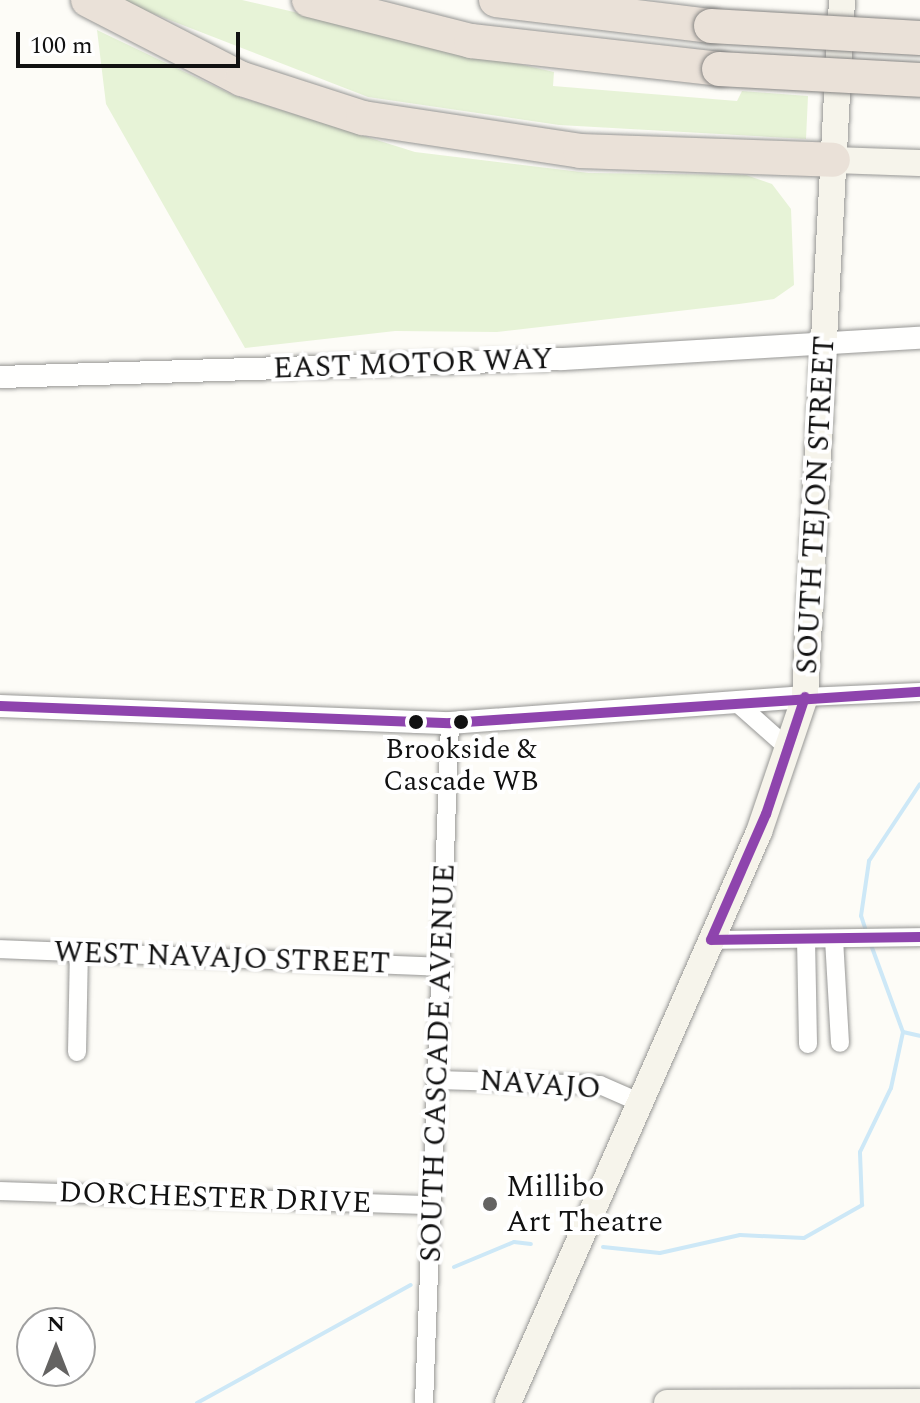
<!DOCTYPE html>
<html>
<head>
<meta charset="utf-8">
<style>
	body { margin:0 }
	#map { position:relative; width:920px; height:1403px; overflow:hidden; background:#fdfcf7; font-family:Spectral,serif }
	div>[style] { position:absolute }
	.green>* { inset:0; background:#e7f3d7 }
	.stream>* { height:4px; margin:-2px; padding:0 2px; transform-origin:2px; border-radius:2px; background:#cde8f7 }
	.roads { filter:drop-shadow(0 0 2px #979795) drop-shadow(0 0 2px #979795) }
	.minor>* { height:18px; margin:-9px; padding:0 9px; transform-origin:9px; border-radius:9px; background:#fffffe }
	.tertiary>* { height:22px; margin:-11px; padding:0 11px; transform-origin:11px; border-radius:11px; background:#fffffe }
	.secondary>* { height:26px; margin:-13px; padding:0 13px; transform-origin:13px; border-radius:13px; background:#f6f4eb }
	.motorway>* { height:34px; margin:-17px; padding:0 17px; transform-origin:17px; border-radius:17px; background:#eae1d8 }
	.bridges { filter:drop-shadow(0 0 2px #858482) drop-shadow(0 0 2px #858482) }
	.motorway-bridge>* { height:34px; margin:-17px; padding:0 17px; transform-origin:17px; border-radius:17px; background:#eae1d8 }
	.bus-1>* { height:10px; margin:-5px; padding:0 5px; transform-origin:5px; border-radius:5px; background:#8e44ad }
	.dots>* { width:22px; height:22px; translate:-50% -50%; box-sizing:border-box; border:4px solid #fff; border-radius:50% }
	span { translate:-50% -50%; white-space:nowrap; text-align:center; line-height:1.15; -webkit-text-stroke:8px #fff; paint-order:stroke }
	.bus-label { font-size:28px; color:#111 }
	.street-label { font-size:30px; color:#111 }
	.poi-label { font-size:30px; color:#111 }
	.left { translate:0 -50%; text-align:left }
	.north { position:absolute; left:16px; top:1307px; width:80px; height:80px; box-sizing:border-box; background:#fff; border:2px solid #a0a0a0; border-radius:50%; rotate:0deg; font-size:22px; font-weight:700; line-height:32px; text-align:center; color:#111 }
	.north::after { content:''; display:block; margin:auto; width:28px; height:36px; background:#646362; clip-path:polygon(50% 0,100% 100%,50% 72%,0 100%) }
	.scale { position:absolute; left:16px; top:32px; width:224px; height:36px; box-sizing:border-box; border:4px solid #111; border-top:0; padding-left:10px; font-size:24px; line-height:28px; white-space:nowrap; color:#111; -webkit-text-stroke:6px #fff; paint-order:stroke }
</style>
</head>
<body>
<div id="map">
	<div class="green">
		<div style="clip-path:polygon(118px 0,242px 0,554px 72px,553px 86px,737px 101px,742px 91px,808px 96px,806px 139px,559px 125px,368px 97px)"></div>
		<div style="clip-path:polygon(97px 30px,233px 95px,415px 152px,589px 173px,746px 175px,772px 184px,791px 209px,794px 285px,774px 299px,739px 304px,497px 332px,395px 331px,245px 348px,106px 104px)"></div>
	</div>
	<div class="stream">
		<div style="left:867px;top:934px;width:19px;rotate:-108deg"></div>
		<div style="left:861px;top:916px;width:56px;rotate:-81.7deg"></div>
		<div style="left:869px;top:861px;width:92px;rotate:-56.5deg"></div>
		<div style="left:870px;top:942px;width:96px;rotate:69.9deg"></div>
		<div style="left:903px;top:1032px;width:17px;rotate:13deg"></div>
		<div style="left:603px;top:1247px;width:57px;rotate:6deg"></div>
		<div style="left:660px;top:1253px;width:82px;rotate:-12.7deg"></div>
		<div style="left:740px;top:1235px;width:64px;rotate:2.7deg"></div>
		<div style="left:804px;top:1238px;width:67px;rotate:-29.6deg"></div>
		<div style="left:862px;top:1205px;width:53px;rotate:-92.2deg"></div>
		<div style="left:860px;top:1152px;width:71px;rotate:-64.2deg"></div>
		<div style="left:891px;top:1088px;width:57px;rotate:-77.9deg"></div>
		<div style="left:454px;top:1267px;width:65px;rotate:-22.6deg"></div>
		<div style="left:514px;top:1242px;width:17px;rotate:7deg"></div>
		<div style="left:197px;top:1403px;width:244px;rotate:-28.9deg"></div>
	</div>
	<div class="roads">
		<div class="minor">
			<div style="left:805px;top:697px;width:115px;rotate:-2.5deg"></div>
			<div style="left:735px;top:701px;width:71px;rotate:41.6deg"></div>
			<div style="left:806px;top:939px;width:105px;rotate:88.9deg"></div>
			<div style="left:834px;top:939px;width:104px;rotate:86.7deg"></div>
			<div style="left:711px;top:940px;width:209px;rotate:-0.8deg"></div>
			<div style="left:0;top:949px;width:443px;rotate:2.3deg"></div>
			<div style="left:77px;top:1052px;width:100px;rotate:-88.9deg"></div>
			<div style="left:438px;top:1080px;width:162px;rotate:1.8deg"></div>
			<div style="left:600px;top:1085px;width:43px;rotate:23.6deg"></div>
			<div style="left:0;top:1191px;width:431px;rotate:1.9deg"></div>
			<div style="left:424px;top:1403px;width:680px;rotate:-87.81deg"></div>
		</div>
		<div class="tertiary">
			<div style="left:0;top:377px;width:562px;rotate:-1.83deg"></div>
			<div style="left:562px;top:359px;width:359px;rotate:-3.4deg"></div>
			<div style="left:0;top:706px;width:450px;rotate:2.2deg"></div>
			<div style="left:450px;top:723px;width:356px;rotate:-4.2deg"></div>
		</div>
		<div class="secondary">
			<div style="left:833px;top:160px;width:87px;rotate:2deg"></div>
			<div style="left:508px;top:1403px;width:624px;rotate:-66.27deg"></div>
			<div style="left:759px;top:832px;width:143px;rotate:-71.2deg"></div>
			<div style="left:805px;top:697px;width:698px;rotate:-86.96deg"></div>
			<div style="left:667px;top:1403px;width:253px;rotate:-0.2deg"></div>
		</div>
		<div class="motorway">
			<div style="left:88px;top:0;width:173px;rotate:27.2deg"></div>
			<div style="left:242px;top:79px;width:127px;rotate:17.9deg"></div>
			<div style="left:363px;top:118px;width:219px;rotate:8.6deg"></div>
			<div style="left:580px;top:151px;width:253px;rotate:2deg"></div>
			<div style="left:309px;top:0;width:167px;rotate:14.2deg"></div>
			<div style="left:471px;top:41px;width:250px;rotate:6.4deg"></div>
			<div style="left:496px;top:0;width:217px;rotate:6.9deg"></div>
		</div>
	</div>
	<div class="bridges">
		<div class="motorway-bridge">
			<div style="left:711px;top:26px;width:209px;rotate:3.3deg"></div>
			<div style="left:719px;top:69px;width:201px;rotate:3.1deg"></div>
		</div>
	</div>
	<div class="bus-1">
		<div style="left:805px;top:697px;width:123px;rotate:108.4deg"></div>
		<div style="left:766px;top:814px;width:137px;rotate:113.6deg"></div>
		<div style="left:711px;top:940px;width:209px;rotate:-0.8deg"></div>
		<div style="left:0;top:706px;width:450px;rotate:2.2deg"></div>
		<div style="left:450px;top:723px;width:471px;rotate:-3.8deg"></div>
	</div>
	<div class="dots">
		<div style="left:416px;top:722px;background:#111"></div>
		<div style="left:461px;top:722px;background:#111"></div>
		<div style="left:490px;top:1204px;background:#646362"></div>
	</div>
	<div class="bus-label">
		<span style="left:461px;top:766px">Brookside &amp;<br>Cascade WB</span>
	</div>
	<div class="street-label">
		<span style="left:413px;top:364px;rotate:-2deg">EAST MOTOR WAY</span>
		<span style="left:816px;top:505px;rotate:-87deg">SOUTH TEJON STREET</span>
		<span style="left:222px;top:958px;rotate:2deg">WEST NAVAJO STREET</span>
		<span style="left:438px;top:1063px;rotate:-88deg">SOUTH CASCADE AVENUE</span>
		<span style="left:540px;top:1085px;rotate:4deg">NAVAJO</span>
		<span style="left:215px;top:1198px;rotate:2deg">DORCHESTER DRIVE</span>
	</div>
	<div class="poi-label">
		<span class="left" style="left:506px;top:1204px">Millibo<br>Art Theatre</span>
	</div>
	<div class="north">N</div>
	<div class="scale">100 m</div>
</div>
</body>
</html>
